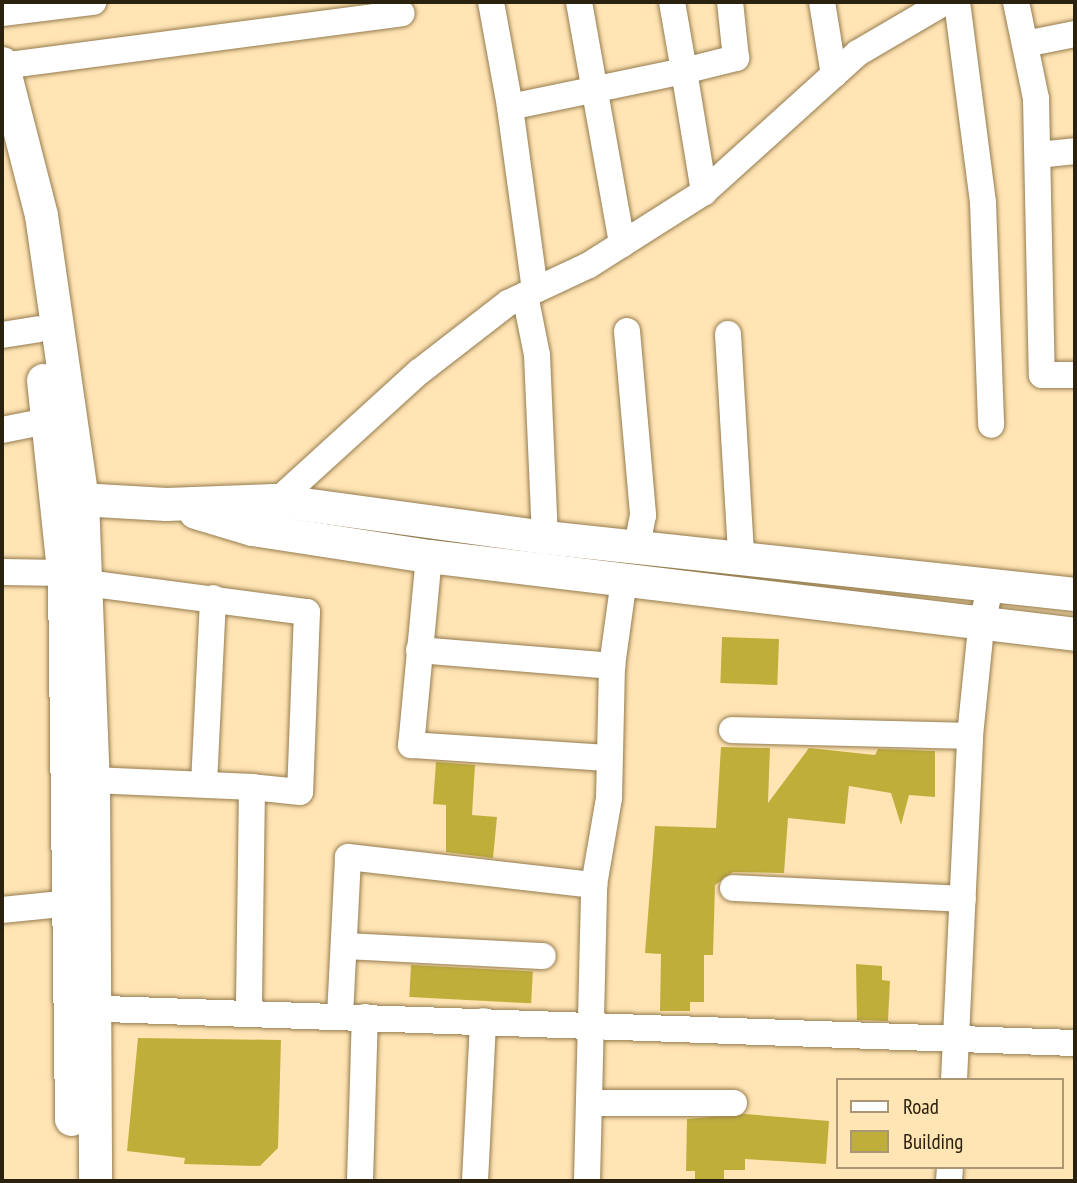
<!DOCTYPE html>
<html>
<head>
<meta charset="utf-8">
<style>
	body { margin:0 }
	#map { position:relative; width:1077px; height:1183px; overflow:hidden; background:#ffe4b4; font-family:"PT Sans Narrow",sans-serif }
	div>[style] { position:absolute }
	.building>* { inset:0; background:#bfaf3a; transform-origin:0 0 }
	.roads { filter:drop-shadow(0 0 2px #947c4f) drop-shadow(0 0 2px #947c4f) }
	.minor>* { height:26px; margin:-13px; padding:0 13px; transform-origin:13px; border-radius:13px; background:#fff }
	.tertiary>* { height:33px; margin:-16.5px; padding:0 16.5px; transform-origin:16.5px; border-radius:16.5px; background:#fff }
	span { translate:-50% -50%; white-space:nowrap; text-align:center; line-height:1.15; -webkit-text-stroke:6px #ffe4b4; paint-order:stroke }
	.frame { position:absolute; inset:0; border:4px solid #2b210f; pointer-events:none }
	.legend { position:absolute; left:836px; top:1078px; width:228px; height:91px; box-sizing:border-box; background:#ffe4b4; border:2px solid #aa9672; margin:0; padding:9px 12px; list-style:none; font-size:21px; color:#2b210f }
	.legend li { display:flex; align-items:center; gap:14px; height:35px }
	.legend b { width:35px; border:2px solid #aa9672 }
</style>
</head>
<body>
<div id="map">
	<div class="building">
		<div style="left:722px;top:637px;width:57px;height:46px;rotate:2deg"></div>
		<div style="clip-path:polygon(721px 747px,770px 748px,768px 803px,809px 748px,875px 755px,878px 749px,935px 751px,935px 797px,909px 795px,901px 825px,891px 793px,849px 786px,845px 824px,788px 818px,784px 873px,733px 872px,715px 885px,713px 955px,704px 955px,704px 1002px,690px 1002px,690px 1011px,660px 1011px,661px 954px,645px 953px,655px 826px,716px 828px)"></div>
		<div style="clip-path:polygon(436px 762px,475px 765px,472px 815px,497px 817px,493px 858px,446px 852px,446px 805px,433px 804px)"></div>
		<div style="clip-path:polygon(856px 964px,882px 966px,882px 980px,890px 981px,888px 1021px,857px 1020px)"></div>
		<div style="left:411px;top:965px;width:122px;height:32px;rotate:3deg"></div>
		<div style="clip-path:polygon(138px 1038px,281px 1040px,278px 1148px,260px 1166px,184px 1164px,185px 1158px,127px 1151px)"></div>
		<div style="clip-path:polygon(745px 1114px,829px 1121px,826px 1164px,745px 1159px,745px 1170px,724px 1170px,724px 1181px,695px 1181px,695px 1171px,686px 1171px,687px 1119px)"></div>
	</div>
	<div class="roads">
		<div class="minor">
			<div style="left:491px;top:2px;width:107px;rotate:79.7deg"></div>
			<div style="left:579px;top:2px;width:246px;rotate:79.9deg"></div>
			<div style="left:672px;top:2px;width:70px;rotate:80.1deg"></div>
			<div style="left:684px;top:71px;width:54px;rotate:-14deg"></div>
			<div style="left:736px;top:58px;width:56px;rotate:-96.1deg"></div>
			<div style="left:822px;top:2px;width:74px;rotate:80.7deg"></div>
			<div style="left:957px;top:2px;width:203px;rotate:82.6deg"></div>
			<div style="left:983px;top:203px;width:222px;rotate:87.9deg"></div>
			<div style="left:1016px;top:2px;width:99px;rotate:78.3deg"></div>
			<div style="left:1036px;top:99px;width:276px;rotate:88.8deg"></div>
			<div style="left:1042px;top:375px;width:33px"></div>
			<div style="left:2px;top:13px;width:92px;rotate:-6.9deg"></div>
			<div style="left:1025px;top:44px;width:51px;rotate:-11.3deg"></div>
			<div style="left:2px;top:66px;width:403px;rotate:-7.5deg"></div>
			<div style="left:1038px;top:155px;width:37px;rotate:-6deg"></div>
			<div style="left:535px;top:290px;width:185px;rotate:-97.8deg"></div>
			<div style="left:510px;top:107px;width:178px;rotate:-11.7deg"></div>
			<div style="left:684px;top:71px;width:123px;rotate:80.6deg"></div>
			<div style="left:525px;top:295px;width:61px;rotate:78.7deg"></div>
			<div style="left:537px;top:355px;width:182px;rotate:87.5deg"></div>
			<div style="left:627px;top:331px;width:185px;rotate:85deg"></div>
			<div style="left:643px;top:515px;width:32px;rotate:101deg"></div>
			<div style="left:728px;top:334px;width:222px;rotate:86.6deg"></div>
			<div style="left:2px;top:335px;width:36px;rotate:-9deg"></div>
			<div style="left:2px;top:430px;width:46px;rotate:-11.3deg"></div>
			<div style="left:266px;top:511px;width:207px;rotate:-42.3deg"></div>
			<div style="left:419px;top:372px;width:113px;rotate:-37.8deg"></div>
			<div style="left:508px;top:303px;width:89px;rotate:-25.1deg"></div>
			<div style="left:589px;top:265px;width:136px;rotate:-32.4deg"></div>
			<div style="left:704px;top:192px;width:207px;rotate:-42.1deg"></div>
			<div style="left:858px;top:53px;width:101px;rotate:-30.4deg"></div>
			<div style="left:429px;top:556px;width:190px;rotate:95.4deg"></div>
			<div style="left:411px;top:745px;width:195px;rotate:3.8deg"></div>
			<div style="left:2px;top:572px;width:62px;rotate:0.9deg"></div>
			<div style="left:86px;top:583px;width:223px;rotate:7.5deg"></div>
			<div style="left:307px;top:612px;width:180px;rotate:92.2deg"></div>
			<div style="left:300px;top:792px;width:48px;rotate:-174.1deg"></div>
			<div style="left:419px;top:650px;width:194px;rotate:4.7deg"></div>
			<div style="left:732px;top:730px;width:238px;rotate:1.4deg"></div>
			<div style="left:93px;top:780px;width:159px;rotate:2.5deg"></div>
			<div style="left:252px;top:787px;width:226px;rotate:90.8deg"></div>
			<div style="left:204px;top:784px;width:186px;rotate:-87.2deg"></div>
			<div style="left:733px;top:888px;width:230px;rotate:2.7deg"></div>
			<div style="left:2px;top:910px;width:69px;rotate:-5.8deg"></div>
			<div style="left:344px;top:946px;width:199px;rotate:2.9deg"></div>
			<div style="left:77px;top:1008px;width:999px;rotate:2.01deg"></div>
			<div style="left:340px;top:1016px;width:159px;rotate:-87.1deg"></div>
			<div style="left:348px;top:857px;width:248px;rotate:6.5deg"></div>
			<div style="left:954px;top:1080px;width:344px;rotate:-87.3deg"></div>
			<div style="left:970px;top:736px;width:110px;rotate:-84.2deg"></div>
			<div style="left:981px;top:627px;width:44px;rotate:-76.9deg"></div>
			<div style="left:590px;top:1103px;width:144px"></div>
			<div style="left:360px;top:1181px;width:164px;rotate:-88.3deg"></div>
			<div style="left:475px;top:1181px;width:160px;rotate:-87.1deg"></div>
			<div style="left:587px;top:1181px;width:296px;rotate:-88.6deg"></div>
			<div style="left:594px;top:885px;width:88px;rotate:-80.2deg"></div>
			<div style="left:609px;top:798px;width:132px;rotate:-88.7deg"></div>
			<div style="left:612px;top:666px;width:87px;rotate:-82.1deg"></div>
			<div style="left:949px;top:1181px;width:14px;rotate:-86deg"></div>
		</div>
		<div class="tertiary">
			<div style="left:2px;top:63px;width:157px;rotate:75.6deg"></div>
			<div style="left:41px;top:215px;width:288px;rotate:81.8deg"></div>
			<div style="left:82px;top:500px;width:280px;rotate:87.8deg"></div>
			<div style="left:93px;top:780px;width:401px;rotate:89.7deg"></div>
			<div style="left:43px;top:380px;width:202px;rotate:84deg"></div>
			<div style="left:64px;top:581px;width:538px;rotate:89.25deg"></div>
			<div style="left:62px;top:498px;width:104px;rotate:3.3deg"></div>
			<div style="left:166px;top:504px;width:108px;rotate:-2.1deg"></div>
			<div style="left:274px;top:500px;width:274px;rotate:7.8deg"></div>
			<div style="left:545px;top:537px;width:533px;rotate:6.14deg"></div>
			<div style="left:195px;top:512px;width:59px;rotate:16.6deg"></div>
			<div style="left:252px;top:529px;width:179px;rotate:8.7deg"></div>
			<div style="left:429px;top:556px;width:651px;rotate:6.88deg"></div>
		</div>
	</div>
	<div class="frame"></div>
	<ul class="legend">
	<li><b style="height:9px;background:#fff"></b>Road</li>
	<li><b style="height:19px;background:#bfaf3a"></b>Building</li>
	</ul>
</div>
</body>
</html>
